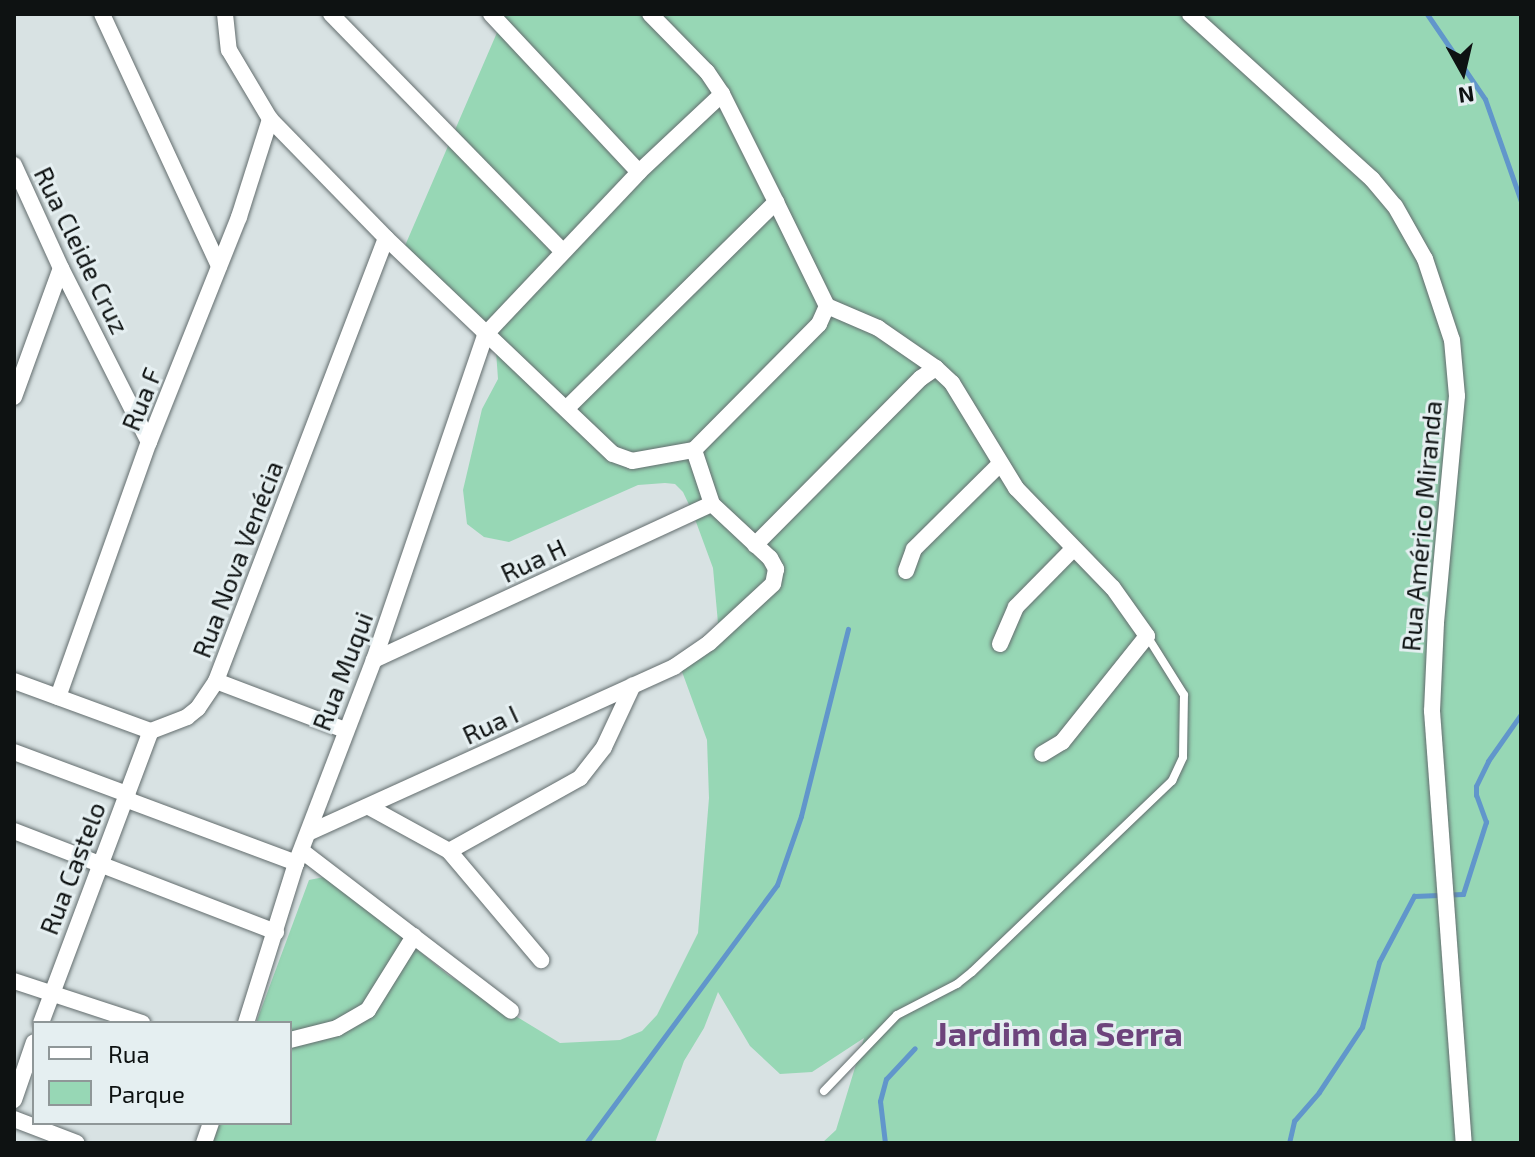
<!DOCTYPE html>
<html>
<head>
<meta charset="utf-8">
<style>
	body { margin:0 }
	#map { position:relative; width:1535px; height:1157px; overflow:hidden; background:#d8e2e3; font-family:"Exo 2",sans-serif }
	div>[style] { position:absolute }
	.green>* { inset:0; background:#97d7b5 }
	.stream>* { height:5px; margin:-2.5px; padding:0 2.5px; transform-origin:2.5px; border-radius:2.5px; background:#6196cb }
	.roads { filter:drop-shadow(0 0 2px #636d6e) drop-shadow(0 0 2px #636d6e) }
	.lane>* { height:8px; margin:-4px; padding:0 4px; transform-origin:4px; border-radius:4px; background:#fff }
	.street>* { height:16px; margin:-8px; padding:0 8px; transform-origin:8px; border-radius:8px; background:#fff }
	span { translate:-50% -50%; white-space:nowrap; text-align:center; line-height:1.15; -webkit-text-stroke:6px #e5eff1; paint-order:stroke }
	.street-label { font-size:26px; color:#0e1212 }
	.district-label { font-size:34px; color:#6d447c; font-weight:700 }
	.frame { position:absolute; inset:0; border:16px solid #0e1212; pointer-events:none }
	.legend { position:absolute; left:32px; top:1021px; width:260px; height:104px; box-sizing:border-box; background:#e5eff1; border:2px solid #8f9798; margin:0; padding:10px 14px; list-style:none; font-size:24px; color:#0e1212 }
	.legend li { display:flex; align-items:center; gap:16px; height:40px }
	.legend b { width:40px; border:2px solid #8f9798 }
	.north { position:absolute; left:1423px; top:32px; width:80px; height:80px; -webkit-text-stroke:6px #e5eff1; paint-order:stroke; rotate:172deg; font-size:22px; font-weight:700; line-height:32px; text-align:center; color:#0e1212 }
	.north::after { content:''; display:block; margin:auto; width:28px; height:36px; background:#0e1212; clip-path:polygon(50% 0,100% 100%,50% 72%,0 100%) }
</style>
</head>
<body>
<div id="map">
	<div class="green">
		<div style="clip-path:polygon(505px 14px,1521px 14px,1521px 1143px,822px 1143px,836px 1130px,864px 1038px,812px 1072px,780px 1074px,750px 1046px,718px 992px,704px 1028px,684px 1061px,655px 1143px,212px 1143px,220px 1123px,290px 1123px,290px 1023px,256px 1023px,309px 880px,324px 877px,364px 905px,448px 975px,560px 1043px,620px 1040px,642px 1031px,657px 1015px,698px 933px,709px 798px,707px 740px,681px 669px,710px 647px,718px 623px,713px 568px,692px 511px,683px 492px,675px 484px,665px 483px,638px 485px,509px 542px,484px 537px,467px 524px,463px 490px,482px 409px,498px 379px,496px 351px,404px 248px)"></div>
	</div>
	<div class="stream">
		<div style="left:1427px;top:14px;width:103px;rotate:55.7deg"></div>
		<div style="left:1485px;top:99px;width:108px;rotate:70.6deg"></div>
		<div style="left:586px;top:1143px;width:321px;rotate:-53.5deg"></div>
		<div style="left:777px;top:885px;width:73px;rotate:-70.8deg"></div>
		<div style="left:801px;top:816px;width:193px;rotate:-75.9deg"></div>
		<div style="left:885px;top:1143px;width:42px;rotate:-96.8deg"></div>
		<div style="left:880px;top:1101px;width:23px;rotate:-75deg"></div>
		<div style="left:886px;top:1079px;width:42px;rotate:-46.9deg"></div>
		<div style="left:1289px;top:1143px;width:23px;rotate:-77deg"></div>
		<div style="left:1294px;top:1121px;width:38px;rotate:-49deg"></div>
		<div style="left:1319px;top:1092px;width:78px;rotate:-56.5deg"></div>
		<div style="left:1362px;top:1027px;width:67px;rotate:-75.3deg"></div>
		<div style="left:1379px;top:962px;width:75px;rotate:-62.1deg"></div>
		<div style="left:1414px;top:896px;width:49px;rotate:-2.3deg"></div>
		<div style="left:1463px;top:894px;width:76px;rotate:-72.3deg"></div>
		<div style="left:1486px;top:822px;width:29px;rotate:-110deg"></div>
		<div style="left:1476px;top:795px;width:9px;rotate:-90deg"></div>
		<div style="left:1476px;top:786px;width:28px;rotate:-64deg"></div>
		<div style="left:1488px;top:761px;width:57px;rotate:-54.9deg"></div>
	</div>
	<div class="roads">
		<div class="lane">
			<div style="left:824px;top:1091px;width:105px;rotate:-46.2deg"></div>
			<div style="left:897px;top:1015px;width:68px;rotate:-27.3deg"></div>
			<div style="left:957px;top:984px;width:19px;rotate:-39deg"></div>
			<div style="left:972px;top:972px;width:277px;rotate:-43.7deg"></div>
			<div style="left:1172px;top:781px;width:26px;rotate:-65deg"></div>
			<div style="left:1183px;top:757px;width:62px;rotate:-89.1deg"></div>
			<div style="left:1184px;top:695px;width:70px;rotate:-122.1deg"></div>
		</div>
		<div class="street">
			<div style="left:102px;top:14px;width:278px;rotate:65.1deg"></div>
			<div style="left:225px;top:14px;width:36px;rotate:84deg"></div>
			<div style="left:229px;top:50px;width:80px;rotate:59.3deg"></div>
			<div style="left:270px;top:119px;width:166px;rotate:45.7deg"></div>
			<div style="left:386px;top:238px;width:313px;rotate:43.6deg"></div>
			<div style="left:613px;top:454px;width:20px;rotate:20deg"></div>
			<div style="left:632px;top:461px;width:63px;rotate:-10.1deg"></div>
			<div style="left:694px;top:450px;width:57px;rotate:71.6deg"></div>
			<div style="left:712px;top:504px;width:79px;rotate:43deg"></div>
			<div style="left:770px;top:558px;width:13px;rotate:61deg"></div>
			<div style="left:776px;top:569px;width:15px;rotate:101deg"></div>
			<div style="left:773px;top:584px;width:87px;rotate:137.3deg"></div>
			<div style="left:709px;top:643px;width:42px;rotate:145.6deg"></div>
			<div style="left:674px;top:667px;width:400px;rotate:155.6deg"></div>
			<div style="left:331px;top:14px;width:331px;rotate:45.7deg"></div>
			<div style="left:491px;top:14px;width:216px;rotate:46.9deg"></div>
			<div style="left:1190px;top:14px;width:246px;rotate:42.2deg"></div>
			<div style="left:1372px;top:179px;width:35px;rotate:50deg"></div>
			<div style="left:1395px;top:206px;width:61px;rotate:60.5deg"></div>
			<div style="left:1425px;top:259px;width:85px;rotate:71.6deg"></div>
			<div style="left:1452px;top:340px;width:56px;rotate:84.9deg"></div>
			<div style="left:1457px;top:396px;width:228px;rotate:95.3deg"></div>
			<div style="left:1436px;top:623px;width:88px;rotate:92.6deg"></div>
			<div style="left:1432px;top:711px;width:433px;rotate:85.8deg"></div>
			<div style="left:722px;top:94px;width:121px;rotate:63.4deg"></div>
			<div style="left:14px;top:165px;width:113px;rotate:65.5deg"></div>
			<div style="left:61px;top:268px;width:195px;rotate:63.2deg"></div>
			<div style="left:827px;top:306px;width:56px;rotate:23.3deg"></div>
			<div style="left:878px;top:328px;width:70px;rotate:34.6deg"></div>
			<div style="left:14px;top:397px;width:137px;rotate:-70deg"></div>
			<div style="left:566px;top:409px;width:295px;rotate:-44.6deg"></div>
			<div style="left:776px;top:202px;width:116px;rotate:63.9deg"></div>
			<div style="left:827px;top:306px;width:20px;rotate:114deg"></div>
			<div style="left:819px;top:324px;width:177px;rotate:134.8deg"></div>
			<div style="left:755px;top:545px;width:235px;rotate:-45.2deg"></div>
			<div style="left:921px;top:378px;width:18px;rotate:-34deg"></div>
			<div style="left:936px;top:368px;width:22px;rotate:43deg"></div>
			<div style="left:952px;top:383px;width:123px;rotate:58.6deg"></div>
			<div style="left:1016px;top:488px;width:139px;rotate:45.9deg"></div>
			<div style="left:1113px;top:588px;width:59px;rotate:54.7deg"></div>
			<div style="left:1147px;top:636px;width:136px;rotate:128.7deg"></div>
			<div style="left:1062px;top:742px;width:23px;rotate:149deg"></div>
			<div style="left:906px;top:571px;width:23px;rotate:-70deg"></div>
			<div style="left:914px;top:549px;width:120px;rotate:-44.7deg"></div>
			<div style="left:1000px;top:644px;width:40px;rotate:-66.6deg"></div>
			<div style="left:1016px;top:607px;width:81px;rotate:-45.5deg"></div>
			<div style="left:374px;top:660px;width:372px;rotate:-24.8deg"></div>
			<div style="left:14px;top:681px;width:146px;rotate:20.1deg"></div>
			<div style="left:151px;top:731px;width:39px;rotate:-21deg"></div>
			<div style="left:187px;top:717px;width:14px;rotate:-39deg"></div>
			<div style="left:198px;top:708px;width:32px;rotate:-56deg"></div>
			<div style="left:216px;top:681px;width:474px;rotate:-69deg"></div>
			<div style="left:216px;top:681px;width:138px;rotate:20.8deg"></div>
			<div style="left:58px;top:697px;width:271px;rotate:-70.4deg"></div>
			<div style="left:149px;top:442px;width:242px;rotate:-68.2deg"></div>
			<div style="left:239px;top:217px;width:103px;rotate:-72.4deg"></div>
			<div style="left:14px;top:752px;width:121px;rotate:20.4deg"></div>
			<div style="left:125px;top:799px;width:183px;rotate:20.5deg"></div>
			<div style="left:369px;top:807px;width:91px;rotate:28.8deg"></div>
			<div style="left:449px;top:851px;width:143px;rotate:49.8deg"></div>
			<div style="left:14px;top:831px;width:281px;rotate:21.1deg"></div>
			<div style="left:302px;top:851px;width:263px;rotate:37.4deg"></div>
			<div style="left:449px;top:851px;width:150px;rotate:-29.1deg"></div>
			<div style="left:580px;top:778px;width:39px;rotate:-52deg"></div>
			<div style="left:604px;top:747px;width:68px;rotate:-64.9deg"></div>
			<div style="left:14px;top:981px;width:135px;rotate:18.2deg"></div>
			<div style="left:41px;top:1023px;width:312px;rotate:-69.4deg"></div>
			<div style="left:246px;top:1023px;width:168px;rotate:-72.6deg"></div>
			<div style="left:296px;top:863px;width:217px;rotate:-69deg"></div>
			<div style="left:374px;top:660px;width:343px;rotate:-71.1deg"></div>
			<div style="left:485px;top:335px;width:224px;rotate:-46.6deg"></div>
			<div style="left:639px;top:172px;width:114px;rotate:-43.2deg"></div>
			<div style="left:722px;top:94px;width:27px;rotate:-124deg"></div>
			<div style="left:707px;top:72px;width:81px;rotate:-134.5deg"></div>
			<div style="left:290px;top:1040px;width:49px;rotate:-14.3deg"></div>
			<div style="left:337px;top:1028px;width:36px;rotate:-30deg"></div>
			<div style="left:368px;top:1010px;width:87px;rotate:-58.1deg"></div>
			<div style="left:14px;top:1100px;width:61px;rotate:-71deg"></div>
			<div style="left:14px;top:1119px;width:67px;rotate:20.9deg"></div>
			<div style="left:204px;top:1143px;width:21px;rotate:-71deg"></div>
		</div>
	</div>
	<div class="street-label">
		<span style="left:82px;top:250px;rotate:64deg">Rua Cleide Cruz</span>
		<span style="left:141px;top:399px;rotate:-68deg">Rua F</span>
		<span style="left:1421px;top:526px;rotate:-85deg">Rua Américo Miranda</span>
		<span style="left:237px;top:559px;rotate:-69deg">Rua Nova Venécia</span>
		<span style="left:533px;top:560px;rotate:-25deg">Rua H</span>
		<span style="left:342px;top:671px;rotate:-69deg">Rua Muqui</span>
		<span style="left:490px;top:724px;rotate:-25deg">Rua I</span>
		<span style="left:72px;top:868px;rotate:-69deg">Rua Castelo</span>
	</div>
	<div class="district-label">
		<span style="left:1059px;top:1033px">Jardim da Serra</span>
	</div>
	<div class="frame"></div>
	<ul class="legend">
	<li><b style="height:10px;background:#fff"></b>Rua</li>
	<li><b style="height:22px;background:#97d7b5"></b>Parque</li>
	</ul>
	<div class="north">N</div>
</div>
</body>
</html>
